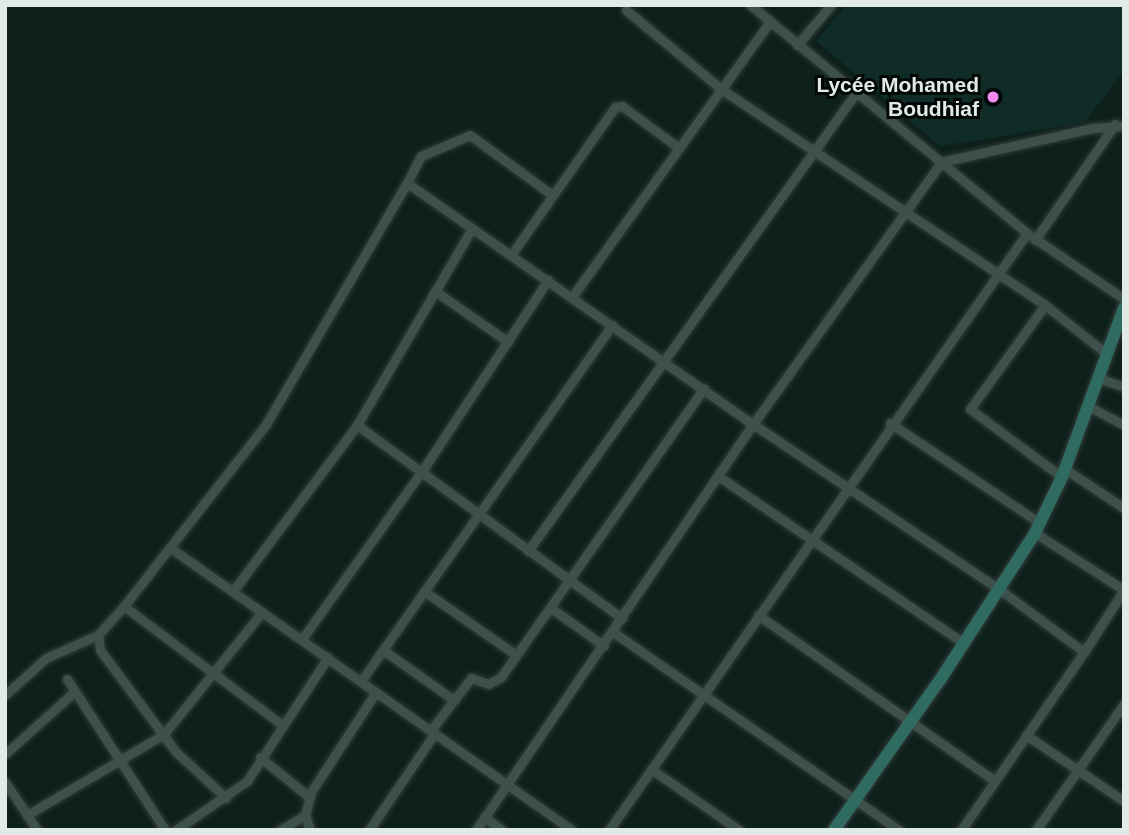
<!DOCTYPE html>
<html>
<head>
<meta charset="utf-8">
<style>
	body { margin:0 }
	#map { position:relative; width:1129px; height:835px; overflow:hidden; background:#0e201c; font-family:Helvetica,sans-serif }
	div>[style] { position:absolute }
	.built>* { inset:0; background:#102c27 }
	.roads { filter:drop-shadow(0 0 2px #313b38) drop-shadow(0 0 2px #313b38) }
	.minor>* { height:9px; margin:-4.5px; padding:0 4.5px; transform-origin:4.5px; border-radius:4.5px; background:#3d504b }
	.secondary>* { height:12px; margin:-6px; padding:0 6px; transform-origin:6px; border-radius:6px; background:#306b61 }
	.dots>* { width:19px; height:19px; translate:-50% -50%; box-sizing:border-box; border:4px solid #030807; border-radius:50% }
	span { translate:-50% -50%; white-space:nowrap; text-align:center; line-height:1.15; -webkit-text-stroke:6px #030807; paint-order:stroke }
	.poi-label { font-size:21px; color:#e0ebe8; font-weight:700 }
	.right { translate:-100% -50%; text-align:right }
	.frame { position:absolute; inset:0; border:7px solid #e0ebe8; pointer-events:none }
</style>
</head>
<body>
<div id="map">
	<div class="built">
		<div style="clip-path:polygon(846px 5px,1124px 5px,1124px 71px,1084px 123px,940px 146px,816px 41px)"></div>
	</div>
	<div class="roads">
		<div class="minor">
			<div style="left:626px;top:10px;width:124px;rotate:39.7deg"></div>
			<div style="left:721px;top:89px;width:389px;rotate:33.7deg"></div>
			<div style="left:1045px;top:305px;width:79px;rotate:38.3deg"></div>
			<div style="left:797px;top:45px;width:52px;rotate:-49.6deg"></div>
			<div style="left:407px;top:183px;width:30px;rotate:-63deg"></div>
			<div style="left:421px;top:156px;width:53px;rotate:-23.2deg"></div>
			<div style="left:470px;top:135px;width:102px;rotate:36.2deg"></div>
			<div style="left:1031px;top:236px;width:112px;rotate:34.1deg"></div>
			<div style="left:1035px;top:240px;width:141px;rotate:-55.4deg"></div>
			<div style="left:511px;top:255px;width:181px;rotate:-54.9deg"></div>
			<div style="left:615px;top:107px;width:7px;rotate:-8deg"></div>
			<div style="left:622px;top:106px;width:71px;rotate:36.4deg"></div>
			<div style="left:435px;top:291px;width:89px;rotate:34.9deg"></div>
			<div style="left:572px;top:297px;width:337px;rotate:-54.3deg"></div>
			<div style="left:1045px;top:305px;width:128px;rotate:125.8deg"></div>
			<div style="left:970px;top:409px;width:114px;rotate:36.5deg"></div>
			<div style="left:1098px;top:378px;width:28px;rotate:19deg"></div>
			<div style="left:1088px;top:406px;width:41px;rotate:27.8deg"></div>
			<div style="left:890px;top:423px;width:180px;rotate:33.7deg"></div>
			<div style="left:357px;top:425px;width:328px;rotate:36.1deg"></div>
			<div style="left:1065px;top:469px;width:71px;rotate:33.5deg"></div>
			<div style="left:718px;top:476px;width:297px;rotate:34.2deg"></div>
			<div style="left:1035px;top:533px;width:106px;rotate:32.6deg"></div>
			<div style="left:172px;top:549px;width:489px;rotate:35.1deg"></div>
			<div style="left:528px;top:551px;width:562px;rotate:-54.41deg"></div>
			<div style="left:233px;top:591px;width:207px;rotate:-53.2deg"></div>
			<div style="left:357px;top:425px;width:228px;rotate:-59.7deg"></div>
			<div style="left:424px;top:591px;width:112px;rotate:34.8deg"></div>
			<div style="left:124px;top:606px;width:39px;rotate:132deg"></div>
			<div style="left:98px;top:635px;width:15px;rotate:82deg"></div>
			<div style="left:100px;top:650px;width:127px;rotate:53.3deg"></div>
			<div style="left:176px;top:752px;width:68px;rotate:42.6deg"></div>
			<div style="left:551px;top:608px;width:65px;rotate:35.6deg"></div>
			<div style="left:758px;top:615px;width:289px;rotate:35deg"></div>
			<div style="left:613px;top:632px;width:348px;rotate:34.7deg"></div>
			<div style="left:302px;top:639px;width:206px;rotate:-54.5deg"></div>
			<div style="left:422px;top:471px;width:229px;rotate:-56.6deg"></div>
			<div style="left:383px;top:650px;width:87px;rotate:35.2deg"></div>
			<div style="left:1084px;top:652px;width:74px;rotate:-57.2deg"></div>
			<div style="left:67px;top:679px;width:180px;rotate:57deg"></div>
			<div style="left:361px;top:681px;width:436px;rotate:-54.8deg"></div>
			<div style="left:5px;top:695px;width:55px;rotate:-42.1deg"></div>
			<div style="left:46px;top:658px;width:57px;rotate:-23.9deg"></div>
			<div style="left:281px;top:724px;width:196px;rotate:-143.1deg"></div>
			<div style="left:124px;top:606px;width:231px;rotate:-52deg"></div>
			<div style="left:266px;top:424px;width:279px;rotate:-59.7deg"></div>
			<div style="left:407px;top:183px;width:422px;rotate:34.9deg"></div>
			<div style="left:753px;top:424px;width:296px;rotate:33.9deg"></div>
			<div style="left:999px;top:589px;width:106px;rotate:36.5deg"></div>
			<div style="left:1084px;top:652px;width:216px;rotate:124.6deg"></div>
			<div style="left:431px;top:730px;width:66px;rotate:-52.4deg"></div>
			<div style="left:471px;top:678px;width:18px;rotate:19deg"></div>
			<div style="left:488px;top:684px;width:15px;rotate:-28deg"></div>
			<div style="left:501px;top:677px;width:353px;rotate:-54.9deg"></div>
			<div style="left:1026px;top:735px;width:118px;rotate:34deg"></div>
			<div style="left:5px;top:754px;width:93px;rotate:-41.9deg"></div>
			<div style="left:260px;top:757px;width:63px;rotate:39.2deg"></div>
			<div style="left:651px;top:769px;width:107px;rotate:34.7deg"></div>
			<div style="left:5px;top:782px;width:58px;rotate:56.3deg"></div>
			<div style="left:27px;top:815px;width:159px;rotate:-30.6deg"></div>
			<div style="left:164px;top:734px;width:156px;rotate:-51.2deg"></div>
			<div style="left:305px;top:815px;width:24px;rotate:-75deg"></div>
			<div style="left:311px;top:792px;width:119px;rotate:-57deg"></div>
			<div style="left:484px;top:817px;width:22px;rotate:36deg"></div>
			<div style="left:176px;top:830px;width:86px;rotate:-34.6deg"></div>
			<div style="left:247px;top:781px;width:148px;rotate:-56.8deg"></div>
			<div style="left:280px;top:830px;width:29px;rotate:-31deg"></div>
			<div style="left:305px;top:815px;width:16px;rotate:72deg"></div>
			<div style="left:369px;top:830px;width:117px;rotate:-55.8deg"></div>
			<div style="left:476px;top:830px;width:491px;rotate:-55.7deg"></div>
			<div style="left:753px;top:424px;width:322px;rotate:-54.3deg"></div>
			<div style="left:941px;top:162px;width:156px;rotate:-12.6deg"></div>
			<div style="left:1093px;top:128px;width:31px;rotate:-4deg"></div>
			<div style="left:609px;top:830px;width:729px;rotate:-55deg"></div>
			<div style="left:1027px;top:233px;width:359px;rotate:-140.5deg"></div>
			<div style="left:1036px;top:830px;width:154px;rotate:-55.1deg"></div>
		</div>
		<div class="secondary">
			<div style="left:834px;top:830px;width:184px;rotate:-54.8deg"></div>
			<div style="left:940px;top:680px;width:175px;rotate:-57.1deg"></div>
			<div style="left:1035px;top:533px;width:62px;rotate:-64.3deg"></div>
			<div style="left:1062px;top:477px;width:180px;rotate:-69.9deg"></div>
		</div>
	</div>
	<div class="dots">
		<div style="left:993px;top:97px;background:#f38af2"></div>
	</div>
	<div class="poi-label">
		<span class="right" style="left:979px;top:97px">Lycée Mohamed<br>Boudhiaf</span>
	</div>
	<div class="frame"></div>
</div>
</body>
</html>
